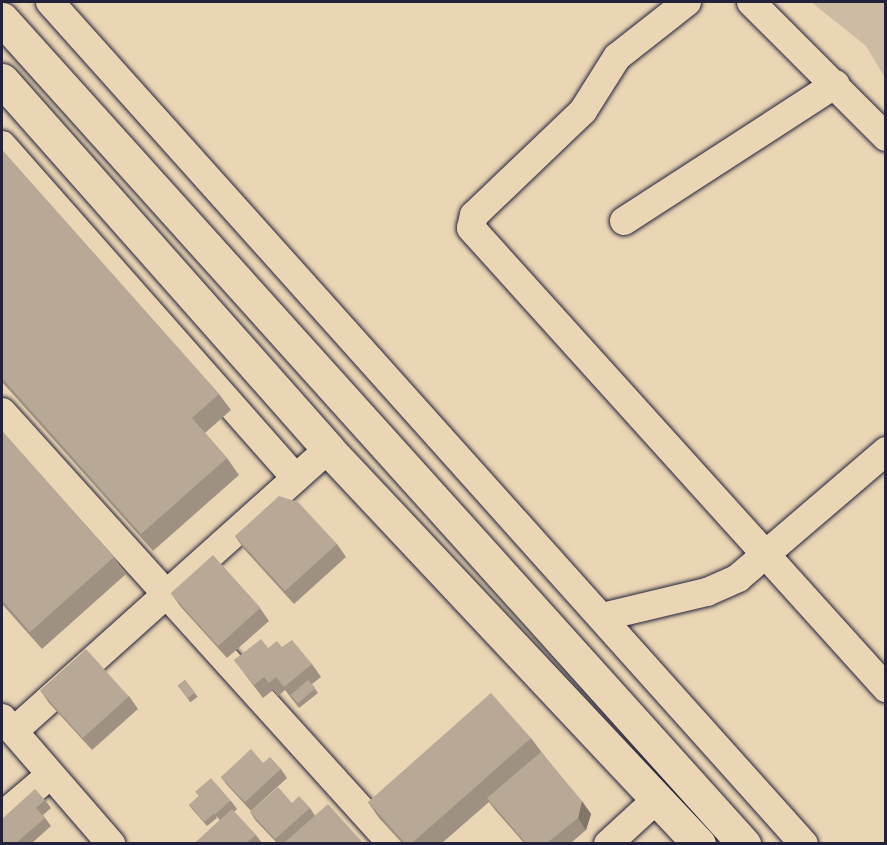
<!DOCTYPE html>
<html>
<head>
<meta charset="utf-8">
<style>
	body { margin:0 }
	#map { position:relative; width:887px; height:845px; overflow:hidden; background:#ead6b4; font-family:"Comic Neue",sans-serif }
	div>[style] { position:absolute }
	.green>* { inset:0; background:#cdbca3 }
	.roads { filter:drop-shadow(0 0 2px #22223b) drop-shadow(0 0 2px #22223b) }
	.minor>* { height:28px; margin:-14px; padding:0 14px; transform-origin:14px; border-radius:14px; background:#ead6b4 }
	.major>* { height:33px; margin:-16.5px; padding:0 16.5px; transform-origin:16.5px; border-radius:16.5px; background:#ead6b4 }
	.wall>* { inset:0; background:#9e9181; transform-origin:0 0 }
	.shaded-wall>* { inset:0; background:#817669 }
	.building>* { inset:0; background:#b8a996; transform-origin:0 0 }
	span { translate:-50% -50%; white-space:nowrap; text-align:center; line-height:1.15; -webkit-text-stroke:6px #ead6b4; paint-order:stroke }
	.frame { position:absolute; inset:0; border:3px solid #22223b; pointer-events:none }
</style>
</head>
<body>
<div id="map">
	<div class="green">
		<div style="clip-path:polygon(811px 2px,885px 2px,885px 78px,866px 46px)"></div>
	</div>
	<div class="roads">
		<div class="minor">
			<div style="left:50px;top:2px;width:1130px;rotate:48.16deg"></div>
			<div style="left:687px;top:2px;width:89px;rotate:141.8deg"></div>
			<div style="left:617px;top:57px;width:64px;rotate:122.2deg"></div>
			<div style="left:583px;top:111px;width:151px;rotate:136.3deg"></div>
			<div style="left:474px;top:215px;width:13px;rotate:103deg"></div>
			<div style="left:471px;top:228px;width:620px;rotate:47.94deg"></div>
			<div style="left:751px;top:2px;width:191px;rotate:45deg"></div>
			<div style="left:2px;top:145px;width:444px;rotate:48.6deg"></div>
			<div style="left:624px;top:221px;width:252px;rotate:-32.9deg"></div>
			<div style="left:2px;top:412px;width:582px;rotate:47.92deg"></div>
			<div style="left:602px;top:617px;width:108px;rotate:-13.4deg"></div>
			<div style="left:707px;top:592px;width:34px;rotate:-24deg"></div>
			<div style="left:738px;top:578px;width:195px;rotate:-40.6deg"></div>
			<div style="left:2px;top:718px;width:167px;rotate:49.1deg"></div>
			<div style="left:14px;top:731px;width:422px;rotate:-41.9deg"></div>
			<div style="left:2px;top:816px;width:63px;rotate:-40.5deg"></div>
			<div style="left:608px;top:844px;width:68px;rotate:-42.6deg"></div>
		</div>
		<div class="major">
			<div style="left:2px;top:19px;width:1110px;rotate:48.03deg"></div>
			<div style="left:2px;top:80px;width:492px;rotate:48.5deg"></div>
			<div style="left:328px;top:449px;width:542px;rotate:46.79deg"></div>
		</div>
	</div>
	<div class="wall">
		<div style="clip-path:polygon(2px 150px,219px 394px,231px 410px,205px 433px,227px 458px,239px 475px,153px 551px,2px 382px)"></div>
		<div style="clip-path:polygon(2px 431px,114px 557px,126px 574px,42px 649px,2px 604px)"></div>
		<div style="clip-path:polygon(235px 536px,337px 544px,346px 557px,294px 604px,244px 549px)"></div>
		<div style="clip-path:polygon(171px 593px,260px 608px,269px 621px,227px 658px,180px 606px)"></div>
		<div style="clip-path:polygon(282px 647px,312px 664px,321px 677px,312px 684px,318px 693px,299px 708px,285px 690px,278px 696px,273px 690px,263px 698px,234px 660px,268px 648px)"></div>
		<div style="left:185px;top:680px;width:21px;height:9px;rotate:53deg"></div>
		<div style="clip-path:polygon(40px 690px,129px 696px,138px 709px,92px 750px,49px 703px)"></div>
		<div style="clip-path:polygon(531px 738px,543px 754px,591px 814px,586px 830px,571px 843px,524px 843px,495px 810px,489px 802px,442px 843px,402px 843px,379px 818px,368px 802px)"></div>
		<div style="clip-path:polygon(263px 763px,281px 769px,287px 778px,251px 811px,227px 785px,221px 777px)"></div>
		<div style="clip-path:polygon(196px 792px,231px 801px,237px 809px,234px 812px,256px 835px,262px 843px,195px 843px,220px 820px,215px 815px,217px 818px,207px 826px,192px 809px,189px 805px,199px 796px)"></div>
		<div style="clip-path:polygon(45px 800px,51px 808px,43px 815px,51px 826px,32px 843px,2px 843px,2px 819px)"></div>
		<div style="clip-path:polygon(292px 803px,310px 808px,315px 816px,363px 843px,277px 843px,256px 821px,250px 812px)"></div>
	</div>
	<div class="shaded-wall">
		<div style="clip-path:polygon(582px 801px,591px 814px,586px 830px,578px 818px)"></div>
	</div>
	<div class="building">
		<div style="clip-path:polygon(2px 150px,219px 394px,192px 418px,227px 458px,141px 534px,2px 378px)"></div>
		<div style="clip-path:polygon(2px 431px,114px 557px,30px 632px,2px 600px)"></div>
		<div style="clip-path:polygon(279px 496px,298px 502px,337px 544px,285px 591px,235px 536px)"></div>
		<div style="left:213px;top:555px;width:71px;height:57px;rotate:48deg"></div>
		<div style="clip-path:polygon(261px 639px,268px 648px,277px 641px,282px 647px,292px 640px,312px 664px,284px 687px,276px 677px,269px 683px,264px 677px,254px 685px,234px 660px)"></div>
		<div style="left:86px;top:649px;width:64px;height:62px;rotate:48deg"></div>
		<div style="left:185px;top:680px;width:16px;height:9px;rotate:52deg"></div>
		<div style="left:308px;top:680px;width:11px;height:23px;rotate:49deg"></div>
		<div style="clip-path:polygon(491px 693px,531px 738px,412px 843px,405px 843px,368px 802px)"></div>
		<div style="clip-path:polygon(251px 749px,263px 763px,270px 757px,281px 769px,245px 802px,221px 777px)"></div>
		<div style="clip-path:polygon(541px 752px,582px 801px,578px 818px,547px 843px,526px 843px,487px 798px)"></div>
		<div style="left:211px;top:778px;width:30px;height:21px;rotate:49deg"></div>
		<div style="clip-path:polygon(278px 787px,292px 803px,299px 796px,310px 808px,275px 839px,250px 812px)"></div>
		<div style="clip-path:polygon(35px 789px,45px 800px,36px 808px,45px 818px,16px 843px,2px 843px,2px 819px)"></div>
		<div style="left:199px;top:796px;width:23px;height:13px;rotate:49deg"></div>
		<div style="clip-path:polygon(328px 804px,363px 843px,284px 843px)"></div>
		<div style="clip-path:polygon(232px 809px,256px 835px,246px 843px,195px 843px)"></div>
	</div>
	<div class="frame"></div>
</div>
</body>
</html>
